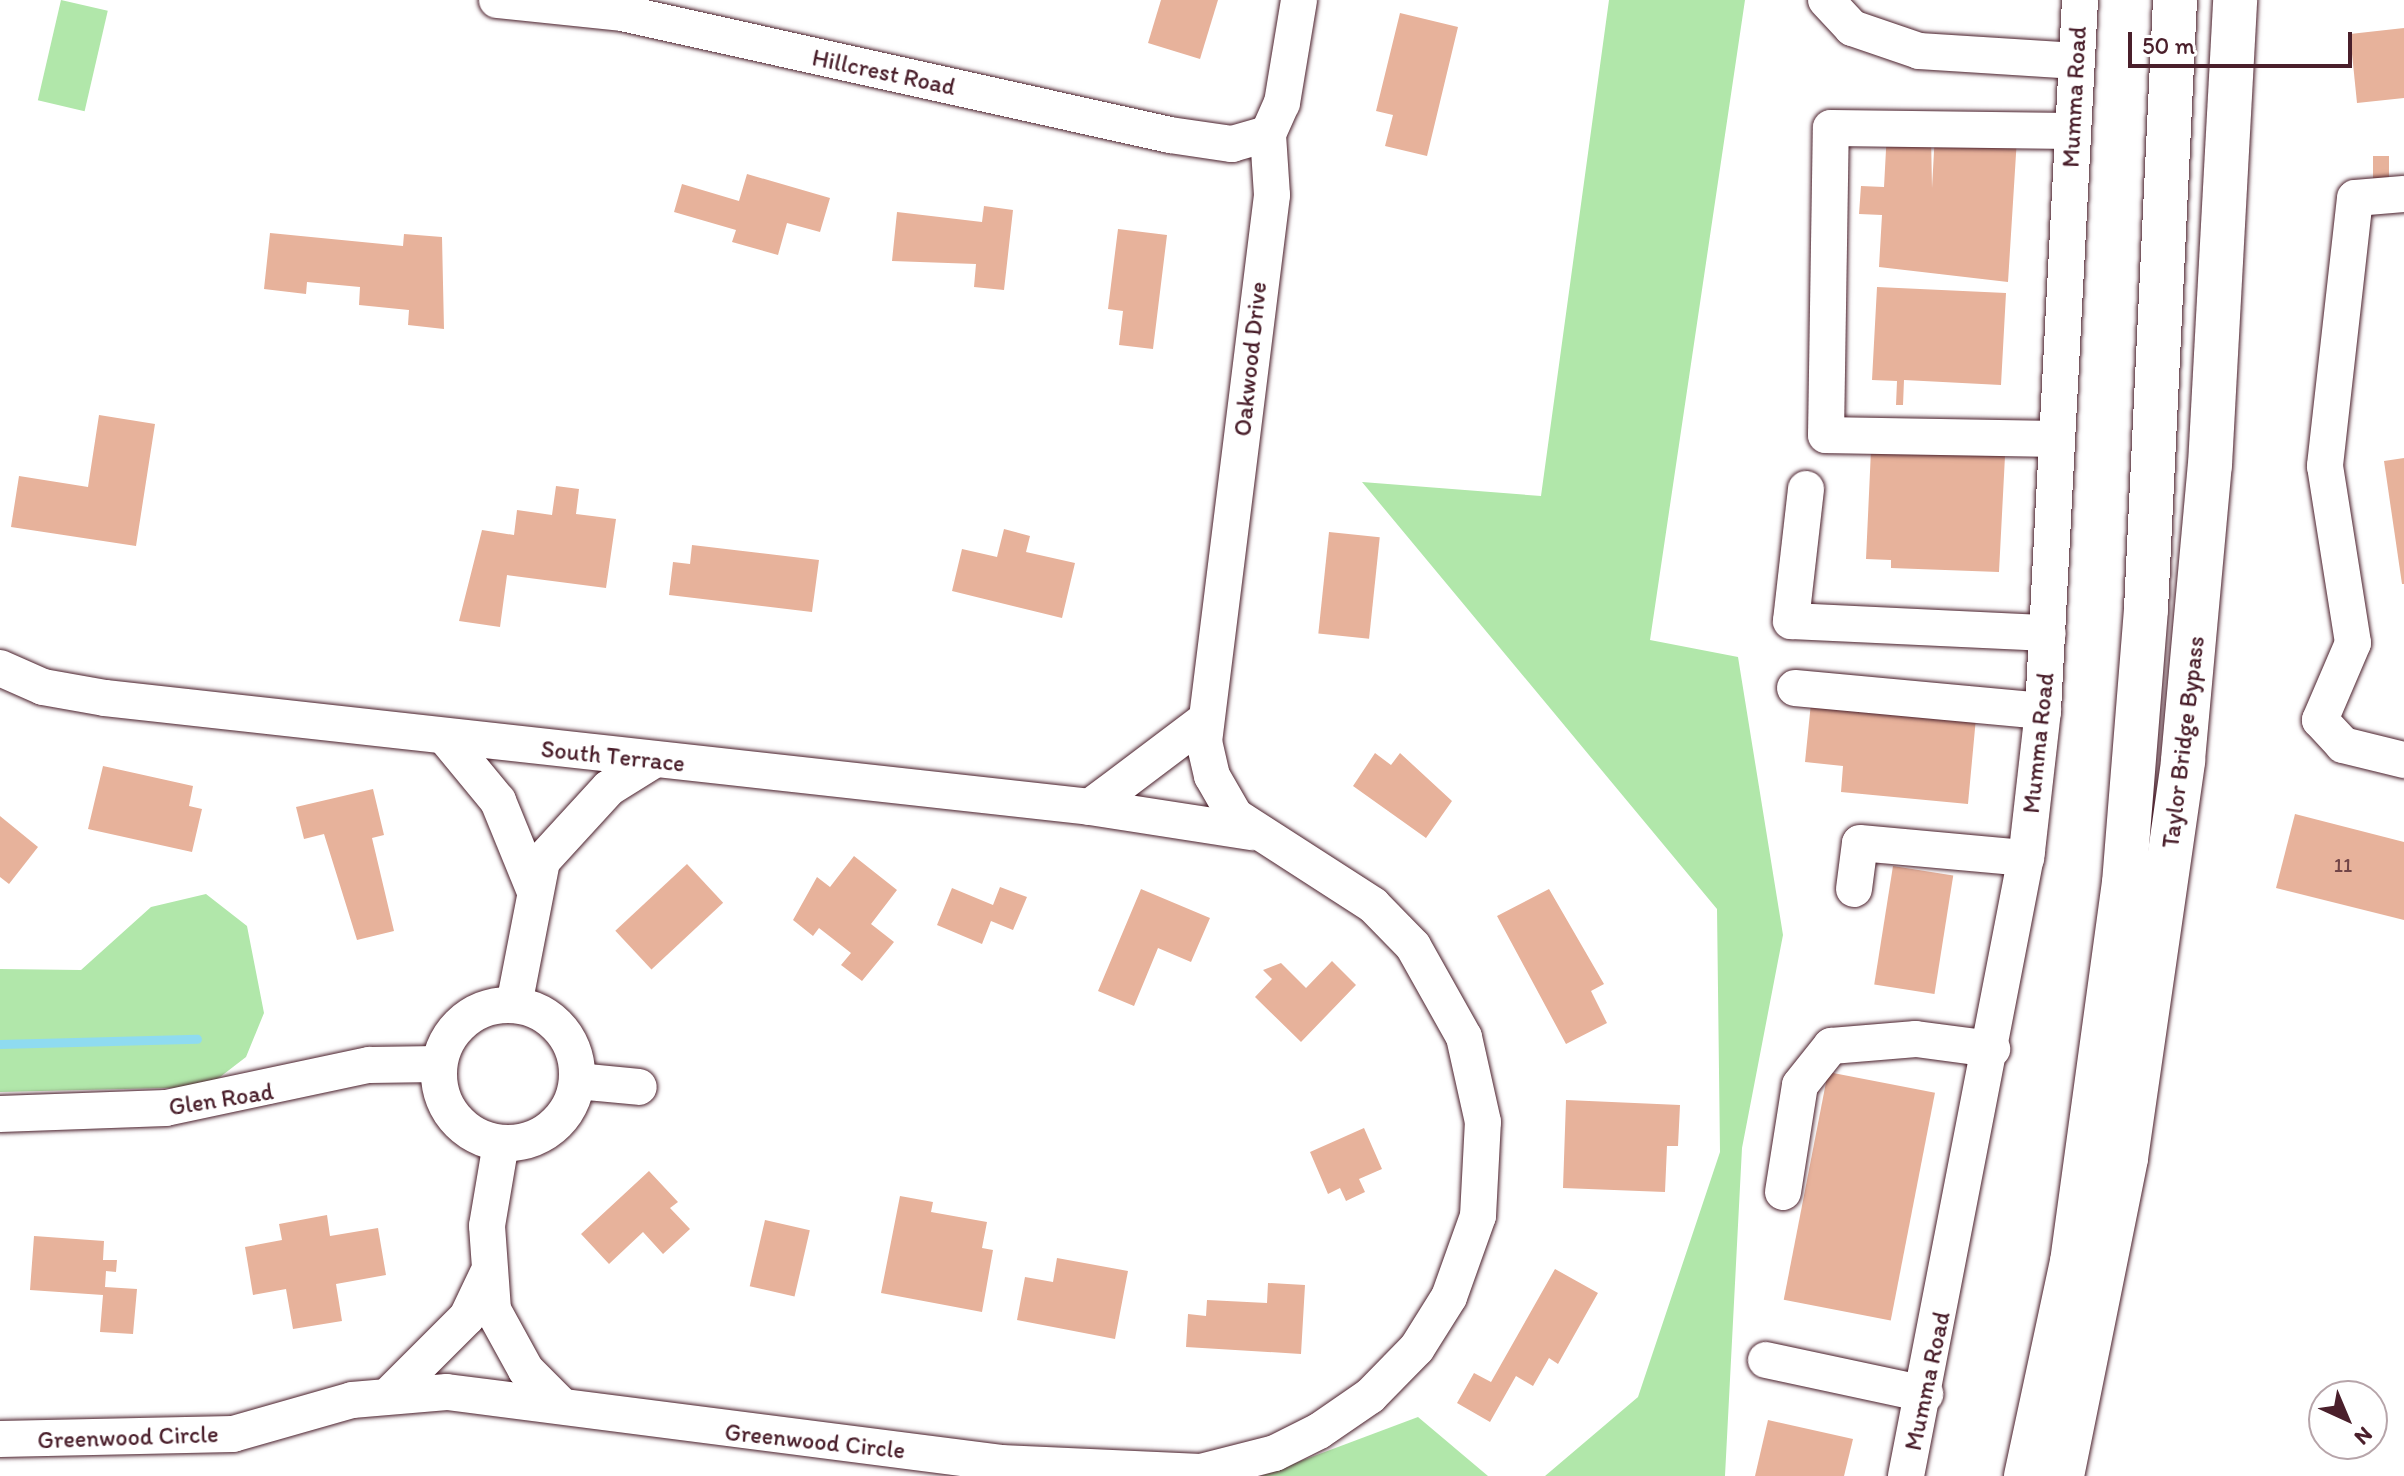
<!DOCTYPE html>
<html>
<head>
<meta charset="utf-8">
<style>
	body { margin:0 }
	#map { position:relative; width:2404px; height:1476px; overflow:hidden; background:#fff; font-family:Itim,sans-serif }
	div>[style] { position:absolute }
	.green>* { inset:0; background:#b1e7aa; transform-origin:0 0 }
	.stream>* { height:9px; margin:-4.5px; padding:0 4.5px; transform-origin:4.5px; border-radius:4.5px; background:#8fdbf0 }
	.building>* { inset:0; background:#e7b29b; transform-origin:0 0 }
	.roads { filter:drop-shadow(0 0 2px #4a1f2b) drop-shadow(0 0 2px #4a1f2b) }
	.minor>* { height:36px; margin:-18px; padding:0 18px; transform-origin:18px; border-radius:18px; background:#fff }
	.minor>.ring { margin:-18px; padding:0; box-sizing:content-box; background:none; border:36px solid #fff; border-radius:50% }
	.major>* { height:44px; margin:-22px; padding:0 22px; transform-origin:22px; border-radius:22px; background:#fff }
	span { translate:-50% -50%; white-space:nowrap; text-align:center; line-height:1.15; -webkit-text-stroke:8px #fff; paint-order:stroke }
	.number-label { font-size:20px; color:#714447 }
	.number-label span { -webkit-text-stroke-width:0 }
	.street-label { font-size:24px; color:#4a1f2b }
	.north { position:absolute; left:2308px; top:1380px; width:80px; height:80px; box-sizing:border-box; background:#fff; border:2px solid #b7a5aa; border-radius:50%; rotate:136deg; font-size:22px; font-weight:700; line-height:32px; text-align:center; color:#4a1f2b }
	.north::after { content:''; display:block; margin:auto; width:28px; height:36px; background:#4a1f2b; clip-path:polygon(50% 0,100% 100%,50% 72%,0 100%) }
	.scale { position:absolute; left:2128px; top:32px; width:224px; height:36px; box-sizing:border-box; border:4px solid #4a1f2b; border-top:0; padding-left:10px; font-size:24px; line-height:28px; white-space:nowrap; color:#4a1f2b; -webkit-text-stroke:6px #fff; paint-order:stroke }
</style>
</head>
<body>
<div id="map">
	<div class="green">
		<div style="left:61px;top:0;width:48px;height:103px;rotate:13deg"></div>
		<div style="clip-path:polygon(1609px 0,1745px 0,1650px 640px,1738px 657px,1783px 935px,1742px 1148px,1725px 1476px,1545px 1476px,1638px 1397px,1720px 1152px,1717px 909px,1362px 482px,1541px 496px)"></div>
		<div style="clip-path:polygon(206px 894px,247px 926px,264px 1013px,246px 1057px,207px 1087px,0 1092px,0 969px,81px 970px,151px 907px)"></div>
		<div style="clip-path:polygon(1418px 1417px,1488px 1476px,1261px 1476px)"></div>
	</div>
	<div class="stream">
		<div style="left:0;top:1044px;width:197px;rotate:-1.5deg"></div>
	</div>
	<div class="building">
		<div style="clip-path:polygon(1161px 0,1218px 0,1200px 59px,1148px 43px)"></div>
		<div style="clip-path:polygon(1400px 13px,1458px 27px,1427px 156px,1385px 146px,1393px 115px,1376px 111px)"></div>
		<div style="clip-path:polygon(2404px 28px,2404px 98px,2357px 103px,2350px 34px)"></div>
		<div style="clip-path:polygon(1887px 131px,1931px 134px,1932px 188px,1935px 133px,2017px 138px,2008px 282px,1879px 267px,1882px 215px,1859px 214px,1861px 186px,1884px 187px)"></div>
		<div style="left:2373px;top:156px;width:16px;height:22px"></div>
		<div style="clip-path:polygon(747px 174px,830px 198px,820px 232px,787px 223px,778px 255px,732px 242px,736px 230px,674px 212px,682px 184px,739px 201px)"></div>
		<div style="clip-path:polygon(984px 206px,1013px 210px,1004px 290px,974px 287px,976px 264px,892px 261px,897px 212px,982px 222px)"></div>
		<div style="clip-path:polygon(1118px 229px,1167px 235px,1153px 349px,1119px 345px,1123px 311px,1108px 309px)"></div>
		<div style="clip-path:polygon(270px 233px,403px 246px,404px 234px,442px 237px,444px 329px,408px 325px,409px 310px,359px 305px,360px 287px,307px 282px,306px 294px,264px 289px)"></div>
		<div style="clip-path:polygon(1877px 287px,2006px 293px,2001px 385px,1904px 380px,1903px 405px,1896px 405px,1897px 381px,1872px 380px)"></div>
		<div style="clip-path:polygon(99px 415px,155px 424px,136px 546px,11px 527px,19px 476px,88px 487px)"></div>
		<div style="clip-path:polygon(1871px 450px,2005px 456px,1999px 572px,1891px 568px,1891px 560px,1866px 559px)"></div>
		<div style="clip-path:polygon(2404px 458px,2404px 584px,2402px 584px,2384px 461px)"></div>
		<div style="clip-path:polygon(556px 486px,579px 489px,576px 514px,616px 519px,606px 588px,507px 575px,500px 627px,459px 621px,482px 530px,514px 535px,517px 510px,552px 515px)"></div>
		<div style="clip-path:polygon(1004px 529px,1030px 536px,1026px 552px,1075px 563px,1062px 618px,952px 591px,962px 549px,997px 557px)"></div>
		<div style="left:1329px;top:532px;width:51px;height:102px;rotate:6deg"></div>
		<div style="clip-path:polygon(692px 545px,819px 560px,812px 612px,669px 595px,673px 562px,690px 564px)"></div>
		<div style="clip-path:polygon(1812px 693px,1977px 707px,1968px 804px,1841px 792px,1843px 766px,1805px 762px)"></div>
		<div style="clip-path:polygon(1375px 753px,1391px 765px,1400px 753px,1452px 801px,1426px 838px,1353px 786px)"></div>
		<div style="clip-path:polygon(103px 766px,193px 786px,189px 806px,202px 809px,192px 852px,88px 829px)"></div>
		<div style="clip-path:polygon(373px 789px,384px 835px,372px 838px,394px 931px,357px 940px,324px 834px,304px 839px,296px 807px)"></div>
		<div style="clip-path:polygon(2295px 814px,2404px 842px,2404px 920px,2276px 888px)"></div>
		<div style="clip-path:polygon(0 816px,38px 847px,9px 884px,0 877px)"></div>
		<div style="clip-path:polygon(854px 856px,897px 890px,871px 924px,894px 942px,862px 981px,841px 965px,851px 953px,819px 928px,813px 936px,793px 920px,817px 877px,830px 887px)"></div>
		<div style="left:687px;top:864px;width:53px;height:98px;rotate:47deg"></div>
		<div style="left:1893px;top:866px;width:61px;height:120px;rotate:9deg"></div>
		<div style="clip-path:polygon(1000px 887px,1027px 897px,1013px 930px,991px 921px,982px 944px,937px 925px,952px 888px,993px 905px)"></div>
		<div style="clip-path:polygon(1141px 889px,1210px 918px,1191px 962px,1158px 948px,1134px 1006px,1098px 991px)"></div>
		<div style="clip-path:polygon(1549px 889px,1604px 984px,1591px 991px,1607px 1023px,1566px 1044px,1497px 916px)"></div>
		<div style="clip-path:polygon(1332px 961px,1356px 985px,1301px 1042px,1255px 997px,1272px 979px,1263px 970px,1281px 963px,1306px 988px)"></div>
		<div style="left:1828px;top:1072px;width:109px;height:232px;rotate:11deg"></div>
		<div style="clip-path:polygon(1566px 1100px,1680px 1105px,1678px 1146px,1667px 1146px,1665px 1192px,1563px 1188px)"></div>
		<div style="clip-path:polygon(1364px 1128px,1382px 1169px,1359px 1179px,1365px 1192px,1346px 1201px,1340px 1188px,1328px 1194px,1310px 1152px)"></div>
		<div style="clip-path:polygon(649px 1171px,678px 1202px,670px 1208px,690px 1229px,663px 1254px,643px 1232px,609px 1264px,581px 1234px)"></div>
		<div style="clip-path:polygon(900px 1196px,933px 1202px,931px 1212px,987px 1222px,982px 1248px,993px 1250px,982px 1312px,881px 1293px)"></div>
		<div style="clip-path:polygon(327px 1215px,330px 1236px,378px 1228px,386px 1275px,336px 1284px,342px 1321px,293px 1329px,286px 1289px,253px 1295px,245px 1247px,282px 1240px,279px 1224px)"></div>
		<div style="left:765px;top:1220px;width:46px;height:68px;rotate:13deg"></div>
		<div style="clip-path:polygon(34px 1236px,104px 1241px,103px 1260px,117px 1260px,116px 1272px,106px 1271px,105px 1287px,137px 1289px,133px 1334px,100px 1332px,103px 1295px,30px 1290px)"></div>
		<div style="clip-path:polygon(1057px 1258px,1128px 1271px,1115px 1339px,1017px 1320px,1025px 1277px,1053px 1282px)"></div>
		<div style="clip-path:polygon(1555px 1269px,1598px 1293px,1558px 1364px,1549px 1358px,1533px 1386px,1516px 1376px,1490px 1422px,1457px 1403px,1474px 1373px,1491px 1382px)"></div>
		<div style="clip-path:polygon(1268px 1283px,1305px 1285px,1301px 1354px,1186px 1347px,1188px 1314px,1206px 1316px,1207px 1300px,1267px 1303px)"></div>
		<div style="clip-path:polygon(1768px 1420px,1853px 1439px,1844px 1476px,1755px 1476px)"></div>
	</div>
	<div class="roads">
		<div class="minor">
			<div style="left:497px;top:0;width:126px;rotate:5.9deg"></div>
			<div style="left:622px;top:13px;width:561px;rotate:12.55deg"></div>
			<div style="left:1170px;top:135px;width:63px;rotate:8.3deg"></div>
			<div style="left:1232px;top:144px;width:37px;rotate:-16deg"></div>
			<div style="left:1826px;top:0;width:38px;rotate:47deg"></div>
			<div style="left:1852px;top:28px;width:71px;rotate:18.9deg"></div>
			<div style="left:1919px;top:51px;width:158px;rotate:3.6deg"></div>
			<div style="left:2404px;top:194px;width:49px;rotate:175.3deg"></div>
			<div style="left:2355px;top:198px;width:270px;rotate:96.4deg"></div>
			<div style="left:2325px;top:466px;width:179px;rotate:81deg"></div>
			<div style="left:2353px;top:643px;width:84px;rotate:113.2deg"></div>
			<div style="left:2320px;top:720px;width:34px;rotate:47deg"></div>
			<div style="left:2343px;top:745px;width:63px;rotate:13.8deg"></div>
			<div style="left:2055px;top:439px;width:229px;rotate:-179deg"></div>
			<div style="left:1826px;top:435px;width:307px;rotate:-89.1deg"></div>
			<div style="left:1831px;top:128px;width:242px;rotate:0.7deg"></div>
			<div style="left:1806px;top:489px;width:133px;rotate:96.5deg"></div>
			<div style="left:1791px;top:621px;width:257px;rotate:2.7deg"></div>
			<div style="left:0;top:668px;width:47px;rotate:23.8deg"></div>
			<div style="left:43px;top:687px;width:63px;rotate:10.1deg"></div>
			<div style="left:105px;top:698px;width:991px;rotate:6.31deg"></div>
			<div style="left:1090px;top:807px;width:141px;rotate:-37deg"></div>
			<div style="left:1795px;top:688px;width:249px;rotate:5.3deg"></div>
			<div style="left:446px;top:738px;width:82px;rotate:50.5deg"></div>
			<div style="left:498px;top:801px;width:95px;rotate:67.8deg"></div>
			<div style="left:1090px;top:807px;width:164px;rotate:8.8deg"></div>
			<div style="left:1854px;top:889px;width:46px;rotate:-82.6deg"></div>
			<div style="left:1860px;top:843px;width:167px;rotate:5.2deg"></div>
			<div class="ring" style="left:439px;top:1005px;width:102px;height:102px"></div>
			<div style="left:514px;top:1005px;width:147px;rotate:-79deg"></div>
			<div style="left:542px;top:861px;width:99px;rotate:-47.5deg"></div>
			<div style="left:609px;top:788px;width:53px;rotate:-31.9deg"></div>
			<div style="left:577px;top:1081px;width:62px;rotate:5.5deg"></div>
			<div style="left:0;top:1114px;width:166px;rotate:-2.1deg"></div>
			<div style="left:166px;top:1108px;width:208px;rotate:-12deg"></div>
			<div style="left:369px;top:1065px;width:70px;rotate:-0.8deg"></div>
			<div style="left:501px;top:1143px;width:84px;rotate:99.6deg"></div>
			<div style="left:487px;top:1226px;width:84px;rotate:85.9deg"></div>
			<div style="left:493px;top:1310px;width:68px;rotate:61.2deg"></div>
			<div style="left:526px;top:1370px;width:49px;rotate:45deg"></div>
			<div style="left:1783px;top:1192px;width:108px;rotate:-81deg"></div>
			<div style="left:1800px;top:1085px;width:50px;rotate:-51.5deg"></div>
			<div style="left:1831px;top:1046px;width:85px;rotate:-4.7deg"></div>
			<div style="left:1916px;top:1039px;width:77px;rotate:7.5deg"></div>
			<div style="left:1766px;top:1360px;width:163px;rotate:12.1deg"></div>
			<div style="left:389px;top:1395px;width:110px;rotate:-45deg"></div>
			<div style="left:467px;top:1317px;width:47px;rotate:-64.5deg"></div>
			<div style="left:0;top:1439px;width:233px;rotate:-1.2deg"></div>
			<div style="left:233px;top:1434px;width:124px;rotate:-15.9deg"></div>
			<div style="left:352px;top:1400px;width:95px;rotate:-4.8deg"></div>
			<div style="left:447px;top:1392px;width:559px;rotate:7.3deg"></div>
			<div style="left:1001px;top:1463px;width:200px;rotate:2.6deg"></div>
			<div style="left:1201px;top:1472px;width:76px;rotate:-14.4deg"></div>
			<div style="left:1275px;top:1453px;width:49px;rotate:-26.6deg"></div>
			<div style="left:1319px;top:1431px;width:62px;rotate:-34.5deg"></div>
			<div style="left:1370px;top:1396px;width:67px;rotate:-45.6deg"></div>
			<div style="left:1417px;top:1348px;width:60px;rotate:-57.9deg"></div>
			<div style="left:1449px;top:1297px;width:86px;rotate:-70.3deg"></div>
			<div style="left:1478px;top:1216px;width:94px;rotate:-87deg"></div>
			<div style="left:1483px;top:1122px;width:87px;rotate:-102.6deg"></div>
			<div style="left:1464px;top:1037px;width:104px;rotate:-119.3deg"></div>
			<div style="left:1413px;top:946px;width:57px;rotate:-134.3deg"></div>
			<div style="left:1373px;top:905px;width:164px;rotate:-147.2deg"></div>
			<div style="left:1235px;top:816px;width:46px;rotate:-119.9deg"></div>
			<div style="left:1212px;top:776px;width:35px;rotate:-103deg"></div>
			<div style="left:1204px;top:742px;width:551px;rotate:-82.91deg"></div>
			<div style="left:1272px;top:195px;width:61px;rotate:-93.8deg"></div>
			<div style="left:1268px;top:134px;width:34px;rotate:-66deg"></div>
			<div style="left:1282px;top:103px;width:104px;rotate:-80.6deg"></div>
			<div style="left:1906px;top:1476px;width:637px;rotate:-79.04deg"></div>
			<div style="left:2027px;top:851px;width:141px;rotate:-83.5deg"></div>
			<div style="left:2043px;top:711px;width:712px;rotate:-87.02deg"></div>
		</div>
		<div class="major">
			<div style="left:2026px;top:1476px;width:219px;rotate:-77.9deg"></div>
			<div style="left:2072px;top:1262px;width:383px;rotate:-82.2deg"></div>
			<div style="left:2124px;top:883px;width:275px;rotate:-85.4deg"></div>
			<div style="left:2146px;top:609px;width:610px;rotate:-87.27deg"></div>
			<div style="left:2062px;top:1476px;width:324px;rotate:-78.6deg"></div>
			<div style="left:2126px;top:1158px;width:402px;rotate:-81.8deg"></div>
			<div style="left:2183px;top:760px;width:296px;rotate:-84.8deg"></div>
			<div style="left:2210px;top:465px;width:466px;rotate:-86.9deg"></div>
		</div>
	</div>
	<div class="number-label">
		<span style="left:2343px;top:865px">11</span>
	</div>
	<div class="street-label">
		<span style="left:884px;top:72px;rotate:12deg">Hillcrest Road</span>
		<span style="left:2074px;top:97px;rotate:-87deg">Mumma Road</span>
		<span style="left:1250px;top:359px;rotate:-84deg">Oakwood Drive</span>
		<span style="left:2183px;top:742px;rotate:-83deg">Taylor Bridge Bypass</span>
		<span style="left:2038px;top:743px;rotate:-84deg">Mumma Road</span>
		<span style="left:613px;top:756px;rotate:6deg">South Terrace</span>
		<span style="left:221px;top:1099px;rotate:-9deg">Glen Road</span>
		<span style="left:1927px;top:1381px;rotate:-78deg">Mumma Road</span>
		<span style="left:128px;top:1437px;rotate:-2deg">Greenwood Circle</span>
		<span style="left:815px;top:1441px;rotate:6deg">Greenwood Circle</span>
	</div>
	<div class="north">N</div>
	<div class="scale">50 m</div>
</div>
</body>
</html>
